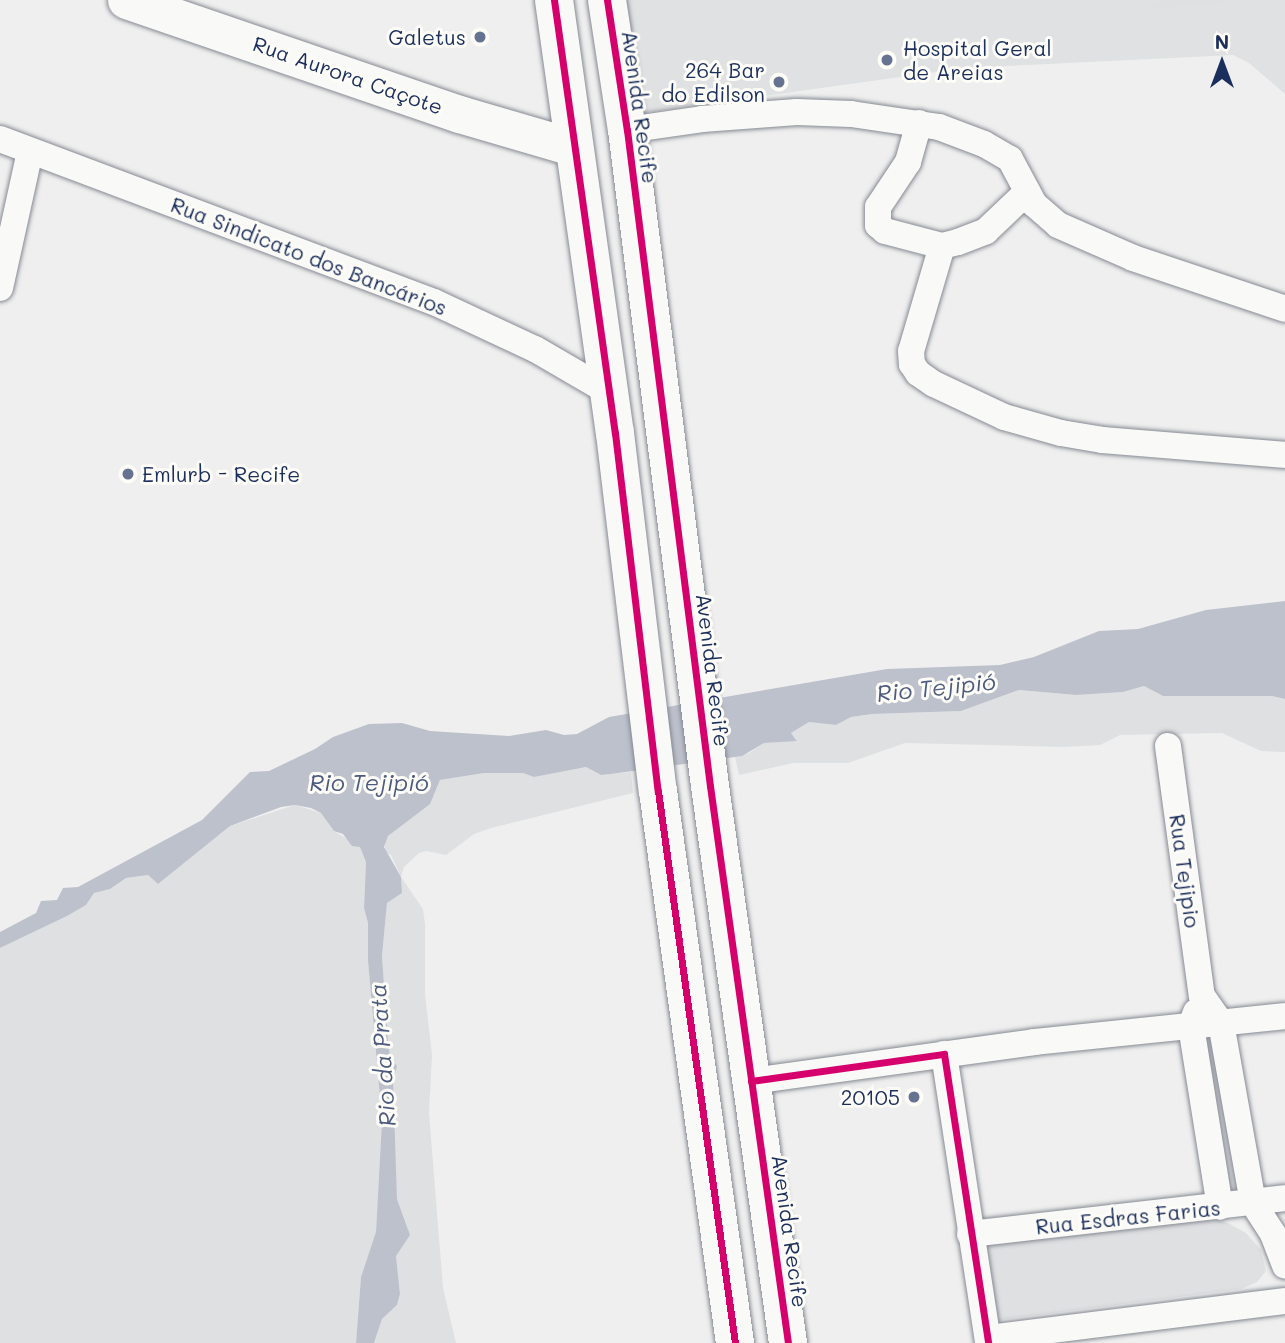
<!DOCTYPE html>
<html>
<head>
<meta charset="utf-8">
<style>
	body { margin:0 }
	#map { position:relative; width:1285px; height:1343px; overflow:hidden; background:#efefef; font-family:Mali,sans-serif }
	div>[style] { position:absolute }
	.built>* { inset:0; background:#dfe1e2 }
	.green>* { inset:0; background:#dee0e2 }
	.water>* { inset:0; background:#bdc1cc }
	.roads { filter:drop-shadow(0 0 2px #868a93) drop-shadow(0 0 2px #868a93) }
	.minor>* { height:26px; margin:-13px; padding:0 13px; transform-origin:13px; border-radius:13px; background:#f9f9f8 }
	.secondary>* { height:37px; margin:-18.5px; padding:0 18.5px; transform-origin:18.5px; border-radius:18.5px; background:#f9f9f8 }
	.primary>* { height:38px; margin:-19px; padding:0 19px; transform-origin:19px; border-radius:19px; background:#f9f9f8 }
	.cycleway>* { height:7px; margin:-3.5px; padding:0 3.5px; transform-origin:3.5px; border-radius:3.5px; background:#d6006c }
	.dots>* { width:19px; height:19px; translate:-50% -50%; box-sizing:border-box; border:4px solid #fdfcf7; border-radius:50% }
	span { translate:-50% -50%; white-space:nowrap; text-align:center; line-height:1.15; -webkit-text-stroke:6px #fdfcf7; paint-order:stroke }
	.poi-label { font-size:21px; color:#1b2f5e }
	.right { translate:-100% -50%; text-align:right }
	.left { translate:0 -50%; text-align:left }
	.street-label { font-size:21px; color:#1b2f5e }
	.water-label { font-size:23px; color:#4c5b7f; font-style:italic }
	.north { position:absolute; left:1187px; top:28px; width:70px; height:70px; -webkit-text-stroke:5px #fdfcf7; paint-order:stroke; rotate:0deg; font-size:19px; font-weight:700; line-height:28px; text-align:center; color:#1b2f5e }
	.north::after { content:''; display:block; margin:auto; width:24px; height:32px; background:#1b2f5e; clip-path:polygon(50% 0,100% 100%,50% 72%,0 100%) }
</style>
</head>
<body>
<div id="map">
	<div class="built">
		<div style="clip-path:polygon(625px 0,1285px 0,1285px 94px,1249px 63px,1233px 55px,965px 68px,641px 113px)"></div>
	</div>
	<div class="green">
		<div style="clip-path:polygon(1160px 0,1222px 0,1224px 2px,1146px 9px)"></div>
		<div style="clip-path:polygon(1144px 686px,1163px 696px,1272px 696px,1285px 699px,1285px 752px,1261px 751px,1222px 733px,1120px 735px,1100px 745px,1063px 747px,905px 743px,848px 763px,793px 763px,739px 775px,735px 757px,749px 753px,764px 743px,797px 740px,791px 733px,809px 722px,836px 725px,851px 717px,872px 714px,961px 711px,1019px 690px,1076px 695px,1123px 692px)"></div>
		<div style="clip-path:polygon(586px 767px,601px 775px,631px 772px,633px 793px,491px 828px,474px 834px,446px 855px,426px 851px,419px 853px,404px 867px,401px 877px,423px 909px,425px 924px,425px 994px,432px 1055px,429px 1113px,443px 1288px,456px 1343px,374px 1343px,382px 1319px,397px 1305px,400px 1294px,396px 1256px,408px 1229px,397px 1199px,393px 1152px,393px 1081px,397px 1066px,390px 1056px,388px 1041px,382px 956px,387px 903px,402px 893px,401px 877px,391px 855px,385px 852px,385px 839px,434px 795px,440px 780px,484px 773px,523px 773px,534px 777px)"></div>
		<div style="clip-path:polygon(295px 805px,321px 813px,334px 831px,360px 847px,366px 862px,364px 908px,368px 923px,368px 961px,382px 1120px,376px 1233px,361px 1277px,356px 1343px,0 1343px,0 948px,67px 916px,86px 905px,94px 893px,110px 889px,126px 878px,148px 875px,158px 884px,230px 826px)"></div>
		<div style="clip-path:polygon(1209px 1040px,1219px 1051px,1240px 1188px,1225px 1191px,1202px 1051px)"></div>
		<div style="clip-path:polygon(1210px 1218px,1228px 1223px,1246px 1233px,1261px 1250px,1266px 1271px,1257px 1282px,1241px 1289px,999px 1320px,988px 1314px,986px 1245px)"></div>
	</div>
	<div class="water">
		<div style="clip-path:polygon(1285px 601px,1285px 699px,1272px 696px,1163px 696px,1144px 686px,1123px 692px,1076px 695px,1019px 690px,961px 711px,872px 714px,851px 717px,836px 725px,809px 722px,791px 733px,797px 741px,764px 743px,742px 756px,611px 774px,601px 775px,586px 767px,534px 777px,523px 773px,484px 773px,440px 780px,430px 804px,388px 836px,384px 847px,401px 877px,402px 893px,387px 903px,382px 956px,388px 1041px,390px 1056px,397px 1066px,393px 1081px,397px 1199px,410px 1235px,396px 1256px,400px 1294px,397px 1305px,382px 1319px,374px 1343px,356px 1343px,361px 1277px,376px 1232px,382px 1120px,368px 961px,368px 923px,364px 908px,366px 862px,360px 847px,352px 846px,343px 834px,334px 831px,321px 813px,311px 808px,295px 805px,281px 807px,230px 826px,158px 884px,148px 875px,126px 878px,110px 889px,94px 893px,86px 905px,67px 916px,0 948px,0 932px,36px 913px,41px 901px,57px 900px,63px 888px,78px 887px,202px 820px,250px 772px,269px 771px,315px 749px,333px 737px,369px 724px,402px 723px,430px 731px,509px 736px,546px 730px,564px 735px,577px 734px,609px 717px,887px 669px,1000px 665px,1034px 657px,1099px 631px,1138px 629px,1206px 610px)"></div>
	</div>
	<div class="roads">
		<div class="minor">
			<div style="left:919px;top:123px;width:41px;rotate:105.8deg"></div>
			<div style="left:908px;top:162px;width:54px;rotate:123.7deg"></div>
			<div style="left:878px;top:207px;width:18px;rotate:90deg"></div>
			<div style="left:878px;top:225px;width:9px;rotate:41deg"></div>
			<div style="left:885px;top:231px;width:59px;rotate:14.7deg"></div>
			<div style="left:942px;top:246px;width:16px;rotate:-14deg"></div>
			<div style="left:958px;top:242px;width:30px;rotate:-21deg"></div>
			<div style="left:986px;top:231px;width:57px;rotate:-43.6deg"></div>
			<div style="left:627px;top:130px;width:76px;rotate:-8.3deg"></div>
			<div style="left:702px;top:119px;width:95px;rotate:-4.2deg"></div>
			<div style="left:797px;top:112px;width:54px;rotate:2.1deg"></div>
			<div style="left:851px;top:114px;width:89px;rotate:8.4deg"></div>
			<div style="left:939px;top:127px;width:48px;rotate:20.7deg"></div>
			<div style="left:984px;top:144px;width:30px;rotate:30deg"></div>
			<div style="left:1010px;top:159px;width:51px;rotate:61.9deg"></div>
			<div style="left:1034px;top:204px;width:32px;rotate:41deg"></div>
			<div style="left:1058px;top:225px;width:82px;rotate:23.7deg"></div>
			<div style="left:1133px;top:258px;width:160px;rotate:18.5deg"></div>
			<div style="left:0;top:139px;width:464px;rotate:20.6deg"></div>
			<div style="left:434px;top:302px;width:111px;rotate:25deg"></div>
			<div style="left:535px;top:349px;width:86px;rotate:30.2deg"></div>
			<div style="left:942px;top:246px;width:109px;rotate:106.4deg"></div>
			<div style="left:911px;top:351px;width:13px;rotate:86deg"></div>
			<div style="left:912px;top:364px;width:11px;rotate:56deg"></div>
			<div style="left:918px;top:373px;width:19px;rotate:35deg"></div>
			<div style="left:934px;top:384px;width:77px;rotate:25.2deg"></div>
			<div style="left:1004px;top:417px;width:59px;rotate:15.7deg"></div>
			<div style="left:1061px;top:433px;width:43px;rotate:9.5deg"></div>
			<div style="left:1103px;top:440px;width:183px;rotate:4.7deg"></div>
			<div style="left:0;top:288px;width:140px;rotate:-77.6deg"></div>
			<div style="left:1168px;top:746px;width:252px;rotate:82.3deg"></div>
			<div style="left:1202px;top:996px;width:33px;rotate:55deg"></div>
			<div style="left:1221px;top:1023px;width:183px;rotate:79.9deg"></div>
			<div style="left:1253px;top:1203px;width:37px;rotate:57deg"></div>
			<div style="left:1273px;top:1234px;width:34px;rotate:69deg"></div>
			<div style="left:1196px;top:1012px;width:15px;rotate:110deg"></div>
			<div style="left:1191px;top:1026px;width:183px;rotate:80.9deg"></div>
			<div style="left:944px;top:1054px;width:292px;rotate:81.3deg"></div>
			<div style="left:751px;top:1081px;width:286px;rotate:-7.8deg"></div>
			<div style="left:1034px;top:1042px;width:252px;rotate:-5.9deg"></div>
			<div style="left:970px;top:1234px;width:317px;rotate:-6.5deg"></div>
			<div style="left:988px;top:1338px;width:299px;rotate:-7.1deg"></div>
		</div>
		<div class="secondary">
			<div style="left:126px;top:0;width:352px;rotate:18.9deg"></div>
			<div style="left:459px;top:114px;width:118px;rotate:16.3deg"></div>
		</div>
		<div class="primary">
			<div style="left:554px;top:0;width:437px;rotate:82deg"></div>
			<div style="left:615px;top:433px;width:361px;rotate:83.2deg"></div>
			<div style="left:658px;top:791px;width:557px;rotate:82.06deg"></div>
			<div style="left:607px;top:0;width:132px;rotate:81.3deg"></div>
			<div style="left:627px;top:130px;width:661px;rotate:82.79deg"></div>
			<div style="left:710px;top:786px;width:562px;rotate:82.03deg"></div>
		</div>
	</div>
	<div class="cycleway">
		<div style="left:554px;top:0;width:437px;rotate:82deg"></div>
		<div style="left:615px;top:433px;width:361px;rotate:83.2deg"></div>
		<div style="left:658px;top:791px;width:557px;rotate:82.06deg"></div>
		<div style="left:607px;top:0;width:132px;rotate:81.3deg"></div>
		<div style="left:627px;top:130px;width:661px;rotate:82.79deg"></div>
		<div style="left:710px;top:786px;width:562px;rotate:82.03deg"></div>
		<div style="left:751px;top:1081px;width:195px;rotate:-8deg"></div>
		<div style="left:944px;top:1054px;width:292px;rotate:81.3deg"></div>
	</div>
	<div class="dots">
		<div style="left:480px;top:37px;background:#657291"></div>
		<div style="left:887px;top:60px;background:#657291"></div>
		<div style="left:779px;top:82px;background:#657291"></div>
		<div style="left:128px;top:474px;background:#657291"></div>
		<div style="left:914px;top:1097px;background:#657291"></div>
	</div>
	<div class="poi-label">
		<span class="right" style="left:466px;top:37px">Galetus</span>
		<span class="left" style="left:903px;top:60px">Hospital Geral<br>de Areias</span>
		<span class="right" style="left:765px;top:82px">264 Bar<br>do Edilson</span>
		<span class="left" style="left:142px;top:474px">Emlurb - Recife</span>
		<span class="right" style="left:900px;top:1097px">20105</span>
	</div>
	<div class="street-label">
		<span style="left:348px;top:75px;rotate:19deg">Rua Aurora Caçote</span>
		<span style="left:640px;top:107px;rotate:82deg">Avenida Recife</span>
		<span style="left:309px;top:256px;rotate:21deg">Rua Sindicato dos Bancários</span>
		<span style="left:713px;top:670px;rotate:83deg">Avenida Recife</span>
		<span style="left:1185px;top:871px;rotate:82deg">Rua Tejipio</span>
		<span style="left:1128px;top:1217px;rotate:-6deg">Rua Esdras Farias</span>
		<span style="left:790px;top:1231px;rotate:82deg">Avenida Recife</span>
	</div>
	<div class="water-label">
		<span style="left:936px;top:687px;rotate:-6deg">Rio Tejipió</span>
		<span style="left:369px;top:782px">Rio Tejipió</span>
		<span style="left:382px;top:1055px;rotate:-94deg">Rio da Prata</span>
	</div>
	<div class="north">N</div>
</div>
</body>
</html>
